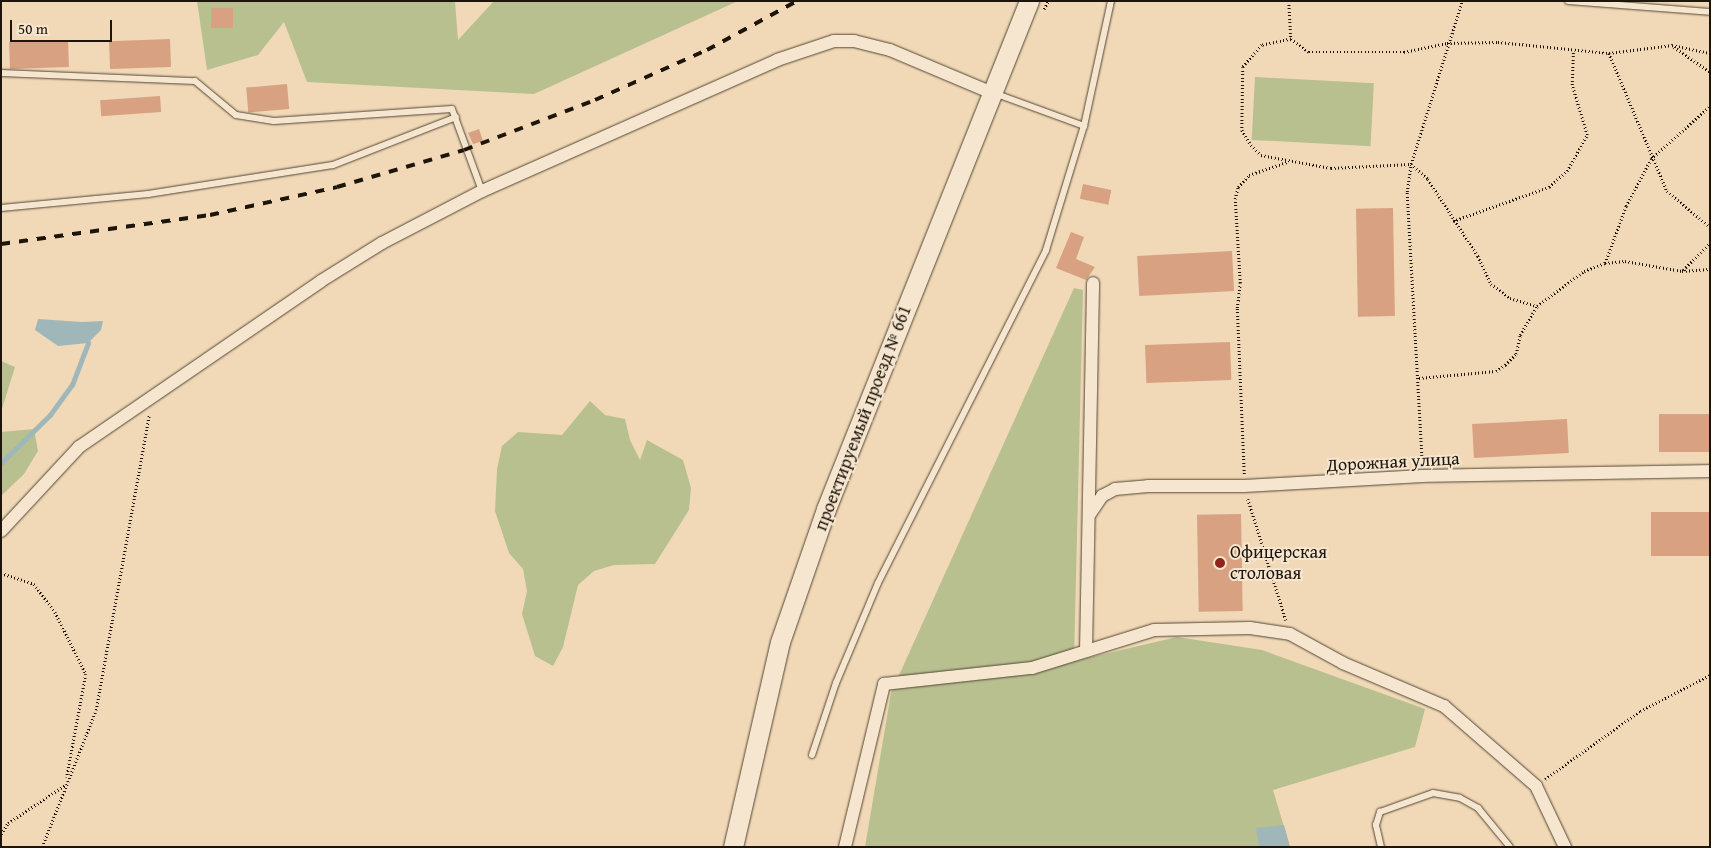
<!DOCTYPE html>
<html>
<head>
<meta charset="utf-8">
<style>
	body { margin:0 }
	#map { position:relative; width:1711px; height:848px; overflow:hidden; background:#f1d9b7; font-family:"Gentium Book Plus",serif }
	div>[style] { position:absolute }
	.green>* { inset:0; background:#b8c090; transform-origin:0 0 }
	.water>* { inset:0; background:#9fb7b9 }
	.stream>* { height:4.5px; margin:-2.25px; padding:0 2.25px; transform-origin:2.25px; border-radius:2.25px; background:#9fb7b9 }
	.building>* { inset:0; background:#d7a182; transform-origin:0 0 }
	.path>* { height:2.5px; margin-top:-1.25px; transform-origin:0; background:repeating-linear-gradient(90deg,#1d1509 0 1px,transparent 0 3.5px) }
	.roads { filter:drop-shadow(0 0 1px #524634) drop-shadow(0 0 1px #524634) }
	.lane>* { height:6px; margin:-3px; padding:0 3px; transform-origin:3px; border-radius:3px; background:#f6e6d0 }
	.street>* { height:12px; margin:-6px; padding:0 6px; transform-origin:6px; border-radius:6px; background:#f6e6d0 }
	.secondary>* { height:19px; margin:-9.5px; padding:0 9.5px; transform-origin:9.5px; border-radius:9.5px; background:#f6e6d0 }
	.rail>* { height:4px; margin-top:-2px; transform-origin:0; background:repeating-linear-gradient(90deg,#1d1509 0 9px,transparent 0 18px) }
	.dots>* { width:14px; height:14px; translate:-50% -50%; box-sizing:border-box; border:2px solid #f6e6d0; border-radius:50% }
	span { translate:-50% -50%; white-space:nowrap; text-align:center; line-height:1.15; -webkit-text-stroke:4px #f6e6d0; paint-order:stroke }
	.street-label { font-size:18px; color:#1d1509 }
	.poi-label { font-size:18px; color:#1d1509 }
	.left { translate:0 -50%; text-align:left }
	.frame { position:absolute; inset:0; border:2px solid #1d1509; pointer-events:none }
	.scale { position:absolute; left:10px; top:20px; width:102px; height:22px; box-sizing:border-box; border:2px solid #1d1509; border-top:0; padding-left:6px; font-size:15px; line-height:18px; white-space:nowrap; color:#1d1509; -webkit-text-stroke:4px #f6e6d0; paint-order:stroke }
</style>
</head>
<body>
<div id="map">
	<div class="green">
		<div style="clip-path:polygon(197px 1px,455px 1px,458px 40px,494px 1px,738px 1px,534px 94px,307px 82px,284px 22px,258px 55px,207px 70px)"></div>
		<div style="left:1255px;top:77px;width:119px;height:63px;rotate:3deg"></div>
		<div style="clip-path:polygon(1074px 288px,1083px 290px,1074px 661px,1177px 637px,1262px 650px,1425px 709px,1415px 747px,1273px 790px,1290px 847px,865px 847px,891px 693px)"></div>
		<div style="clip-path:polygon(1px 361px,15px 367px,1px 412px)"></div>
		<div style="clip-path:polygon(590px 401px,605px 415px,625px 419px,630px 440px,640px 460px,647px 440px,683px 460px,691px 488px,689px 510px,655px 564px,614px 565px,594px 571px,578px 585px,563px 647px,553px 666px,535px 656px,522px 614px,527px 591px,523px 569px,509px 553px,495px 511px,497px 469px,502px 446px,518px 432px,562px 435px)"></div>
		<div style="clip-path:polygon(34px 429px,38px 451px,24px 474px,1px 496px,1px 432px)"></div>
	</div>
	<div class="water">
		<div style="clip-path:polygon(38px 319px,82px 322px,103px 321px,101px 330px,88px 343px,58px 346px,35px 330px)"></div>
		<div style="clip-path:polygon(1284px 825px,1290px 847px,1259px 847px,1256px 828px)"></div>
	</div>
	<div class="stream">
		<div style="left:1px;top:463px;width:69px;rotate:-44.4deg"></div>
		<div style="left:50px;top:415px;width:37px;rotate:-54deg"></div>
		<div style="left:72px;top:385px;width:45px;rotate:-69.1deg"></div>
	</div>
	<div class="building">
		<div style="left:211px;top:8px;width:22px;height:20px"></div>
		<div style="left:170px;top:39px;width:28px;height:61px;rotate:88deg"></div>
		<div style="left:68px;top:40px;width:27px;height:59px;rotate:88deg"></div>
		<div style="left:287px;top:84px;width:25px;height:41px;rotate:85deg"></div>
		<div style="left:160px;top:96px;width:16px;height:60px;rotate:86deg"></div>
		<div style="clip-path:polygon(479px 129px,483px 141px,473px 144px,468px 133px)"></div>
		<div style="left:1083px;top:184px;width:29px;height:15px;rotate:12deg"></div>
		<div style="left:1393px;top:208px;width:108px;height:37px;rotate:89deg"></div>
		<div style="clip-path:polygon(1071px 232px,1084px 237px,1076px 259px,1095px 267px,1086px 280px,1056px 268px)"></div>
		<div style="left:1232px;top:251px;width:40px;height:95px;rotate:87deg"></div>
		<div style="left:1230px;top:342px;width:38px;height:85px;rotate:88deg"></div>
		<div style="left:1710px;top:414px;width:38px;height:51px;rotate:90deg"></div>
		<div style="left:1567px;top:419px;width:34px;height:95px;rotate:87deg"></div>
		<div style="left:1710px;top:512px;width:44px;height:59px;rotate:90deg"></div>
		<div style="left:1241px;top:514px;width:97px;height:44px;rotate:89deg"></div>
	</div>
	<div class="path">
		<div style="left:1289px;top:1px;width:38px;rotate:87deg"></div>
		<div style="left:1291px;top:39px;width:30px;rotate:168deg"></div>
		<div style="left:1262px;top:45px;width:29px;rotate:131deg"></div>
		<div style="left:1243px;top:67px;width:63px;rotate:90.9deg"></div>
		<div style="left:1242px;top:130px;width:17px;rotate:59deg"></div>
		<div style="left:1251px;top:145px;width:14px;rotate:45deg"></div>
		<div style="left:1261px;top:155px;width:71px;rotate:10.5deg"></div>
		<div style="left:1331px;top:168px;width:80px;rotate:-2.9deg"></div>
		<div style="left:1411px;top:164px;width:23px;rotate:41deg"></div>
		<div style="left:1428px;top:179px;width:92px;rotate:57deg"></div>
		<div style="left:1478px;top:256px;width:31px;rotate:65deg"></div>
		<div style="left:1491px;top:284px;width:24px;rotate:36deg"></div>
		<div style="left:1510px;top:298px;width:28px;rotate:17deg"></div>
		<div style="left:1044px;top:9px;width:9px;rotate:-63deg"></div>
		<div style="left:1291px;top:39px;width:22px;rotate:36deg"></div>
		<div style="left:1309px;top:52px;width:95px"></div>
		<div style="left:1404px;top:52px;width:44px;rotate:-11.8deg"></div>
		<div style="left:1447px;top:43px;width:51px;rotate:-1.1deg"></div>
		<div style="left:1498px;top:42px;width:112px;rotate:5.7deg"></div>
		<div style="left:1609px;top:53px;width:64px;rotate:-7.2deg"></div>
		<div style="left:1672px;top:45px;width:39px;rotate:12deg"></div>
		<div style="left:1674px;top:47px;width:44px;rotate:34.8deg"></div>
		<div style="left:1609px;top:53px;width:150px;rotate:67.2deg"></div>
		<div style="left:1667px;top:191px;width:56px;rotate:39.9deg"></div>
		<div style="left:1453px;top:221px;width:102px;rotate:-19.5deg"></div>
		<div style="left:1549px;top:187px;width:24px;rotate:-42deg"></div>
		<div style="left:1567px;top:171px;width:41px;rotate:-60.9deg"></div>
		<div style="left:1587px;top:135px;width:52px;rotate:-106.7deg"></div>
		<div style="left:1572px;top:85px;width:35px;rotate:-88deg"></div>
		<div style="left:1605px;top:263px;width:61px;rotate:-69.8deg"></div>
		<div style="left:1626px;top:206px;width:53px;rotate:-62deg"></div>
		<div style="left:1651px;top:159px;width:79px;rotate:-41.9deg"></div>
		<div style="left:1683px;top:270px;width:38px;rotate:-45deg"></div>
		<div style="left:1419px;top:378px;width:77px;rotate:-5.2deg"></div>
		<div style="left:1496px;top:371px;width:11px;rotate:-34deg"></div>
		<div style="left:1505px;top:365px;width:16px;rotate:-45deg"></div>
		<div style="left:1516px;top:354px;width:19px;rotate:-78deg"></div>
		<div style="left:1520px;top:335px;width:34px;rotate:-60deg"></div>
		<div style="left:1537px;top:306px;width:59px;rotate:-36.7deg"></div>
		<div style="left:1584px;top:271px;width:22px;rotate:-21deg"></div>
		<div style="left:1605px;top:263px;width:20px;rotate:-6deg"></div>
		<div style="left:1625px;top:261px;width:58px;rotate:10deg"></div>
		<div style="left:1682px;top:271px;width:28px;rotate:-4deg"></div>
		<div style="left:1422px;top:463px;width:271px;rotate:-93.2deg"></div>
		<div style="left:1407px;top:192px;width:28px;rotate:-82deg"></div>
		<div style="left:1411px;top:164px;width:171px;rotate:-72.6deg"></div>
		<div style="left:1244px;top:474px;width:166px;rotate:-92.4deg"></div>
		<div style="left:1237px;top:308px;width:25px;rotate:-83deg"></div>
		<div style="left:1240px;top:283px;width:84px;rotate:-93.4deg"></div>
		<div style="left:1235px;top:199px;width:12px;rotate:-76deg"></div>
		<div style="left:1238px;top:187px;width:16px;rotate:-47deg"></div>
		<div style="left:1249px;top:175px;width:40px;rotate:-18.9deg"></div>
		<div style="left:1248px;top:499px;width:127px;rotate:72.6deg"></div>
		<div style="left:1px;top:573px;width:35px;rotate:18deg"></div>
		<div style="left:34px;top:584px;width:35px;rotate:53deg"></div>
		<div style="left:55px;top:612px;width:69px;rotate:63.4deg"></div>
		<div style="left:86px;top:674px;width:105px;rotate:100.5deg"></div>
		<div style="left:1545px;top:779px;width:117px;rotate:-35.6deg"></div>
		<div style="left:1640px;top:711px;width:79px;rotate:-27.2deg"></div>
		<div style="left:1px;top:834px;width:13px;rotate:-58deg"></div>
		<div style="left:8px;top:823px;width:69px;rotate:-33.7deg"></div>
		<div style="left:42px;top:847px;width:147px;rotate:-68.5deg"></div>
		<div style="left:96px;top:710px;width:300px;rotate:-79.8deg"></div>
	</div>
	<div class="roads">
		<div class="lane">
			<div style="left:1568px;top:1px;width:142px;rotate:4.4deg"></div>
			<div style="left:1px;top:73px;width:194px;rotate:2.4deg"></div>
			<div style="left:195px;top:81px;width:53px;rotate:39.7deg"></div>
			<div style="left:236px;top:115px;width:38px;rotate:9deg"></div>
			<div style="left:274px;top:121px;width:178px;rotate:-3.9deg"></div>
			<div style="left:452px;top:109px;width:87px;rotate:69.9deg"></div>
			<div style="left:994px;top:93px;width:96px;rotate:20.1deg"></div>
			<div style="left:1px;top:208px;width:148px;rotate:-5.4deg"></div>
			<div style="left:148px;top:194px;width:187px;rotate:-8.9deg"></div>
			<div style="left:333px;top:165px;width:132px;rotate:-21.3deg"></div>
			<div style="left:812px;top:755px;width:76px;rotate:-71.6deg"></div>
			<div style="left:836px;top:683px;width:108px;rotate:-67.2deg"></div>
			<div style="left:878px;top:583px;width:373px;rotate:-63.2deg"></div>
			<div style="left:1046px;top:250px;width:130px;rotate:-73deg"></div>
			<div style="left:1084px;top:126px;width:128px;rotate:-77.8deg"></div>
			<div style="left:1381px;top:847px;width:23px;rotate:-103deg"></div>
			<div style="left:1376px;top:825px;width:14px;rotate:-73deg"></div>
			<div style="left:1380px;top:812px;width:56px;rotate:-19.7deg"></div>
			<div style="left:1433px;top:793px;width:27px;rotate:10deg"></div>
			<div style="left:1460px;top:798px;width:21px;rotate:29deg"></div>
			<div style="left:1478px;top:808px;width:50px;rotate:50.6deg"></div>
		</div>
		<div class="street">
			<div style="left:1090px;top:514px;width:22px;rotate:-56deg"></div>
			<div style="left:1102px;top:496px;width:15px;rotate:-28deg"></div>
			<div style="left:1115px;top:489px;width:33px;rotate:-5deg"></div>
			<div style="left:1148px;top:486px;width:96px"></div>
			<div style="left:1244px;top:486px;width:179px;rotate:-3.2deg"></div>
			<div style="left:1423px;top:476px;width:287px;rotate:-1deg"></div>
			<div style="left:1px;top:531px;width:115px;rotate:-47.1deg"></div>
			<div style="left:79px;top:447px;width:293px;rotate:-34.4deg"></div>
			<div style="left:321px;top:281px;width:72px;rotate:-31.9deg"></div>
			<div style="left:382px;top:243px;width:113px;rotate:-27.5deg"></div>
			<div style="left:482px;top:191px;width:323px;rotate:-23.9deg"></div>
			<div style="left:777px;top:60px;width:60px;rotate:-18.4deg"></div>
			<div style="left:834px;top:41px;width:20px"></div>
			<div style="left:854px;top:41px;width:37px;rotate:14deg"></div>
			<div style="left:890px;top:50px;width:108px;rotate:22.8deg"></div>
			<div style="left:1086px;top:651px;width:368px;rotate:-88.9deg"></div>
			<div style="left:845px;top:847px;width:168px;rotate:-76.5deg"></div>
			<div style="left:884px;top:684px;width:149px;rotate:-6.2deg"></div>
			<div style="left:1032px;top:668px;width:128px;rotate:-17.3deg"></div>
			<div style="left:1154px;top:630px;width:96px;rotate:-1.2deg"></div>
			<div style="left:1250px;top:628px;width:40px;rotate:8.5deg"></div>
			<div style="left:1290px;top:634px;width:60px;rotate:28.7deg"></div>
			<div style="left:1343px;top:663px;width:110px;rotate:23.1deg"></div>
			<div style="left:1444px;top:706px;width:122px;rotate:41deg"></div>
			<div style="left:1536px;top:786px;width:68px;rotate:64.6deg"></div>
		</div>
		<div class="secondary">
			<div style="left:733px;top:847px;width:210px;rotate:-77.1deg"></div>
			<div style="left:780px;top:642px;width:141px;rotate:-70.9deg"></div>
			<div style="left:826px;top:509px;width:547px;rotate:-68.22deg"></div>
		</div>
	</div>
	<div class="rail">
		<div style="left:1px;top:244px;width:211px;rotate:-7.9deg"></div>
		<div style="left:210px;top:215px;width:130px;rotate:-12.4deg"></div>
		<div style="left:337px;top:187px;width:132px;rotate:-16.2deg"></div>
		<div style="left:464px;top:150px;width:140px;rotate:-20.9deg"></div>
		<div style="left:595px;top:100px;width:123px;rotate:-24.1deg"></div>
		<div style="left:707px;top:50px;width:102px;rotate:-28.6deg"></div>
	</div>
	<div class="dots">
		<div style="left:1220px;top:563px;background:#8f2418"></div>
	</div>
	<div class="street-label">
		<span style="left:863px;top:418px;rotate:-69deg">проектируемый проезд № 661</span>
		<span style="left:1393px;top:462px;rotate:-3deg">Дорожная улица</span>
	</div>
	<div class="poi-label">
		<span class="left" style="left:1230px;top:563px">Офицерская<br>столовая</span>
	</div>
	<div class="frame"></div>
	<div class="scale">50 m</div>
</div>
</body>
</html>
